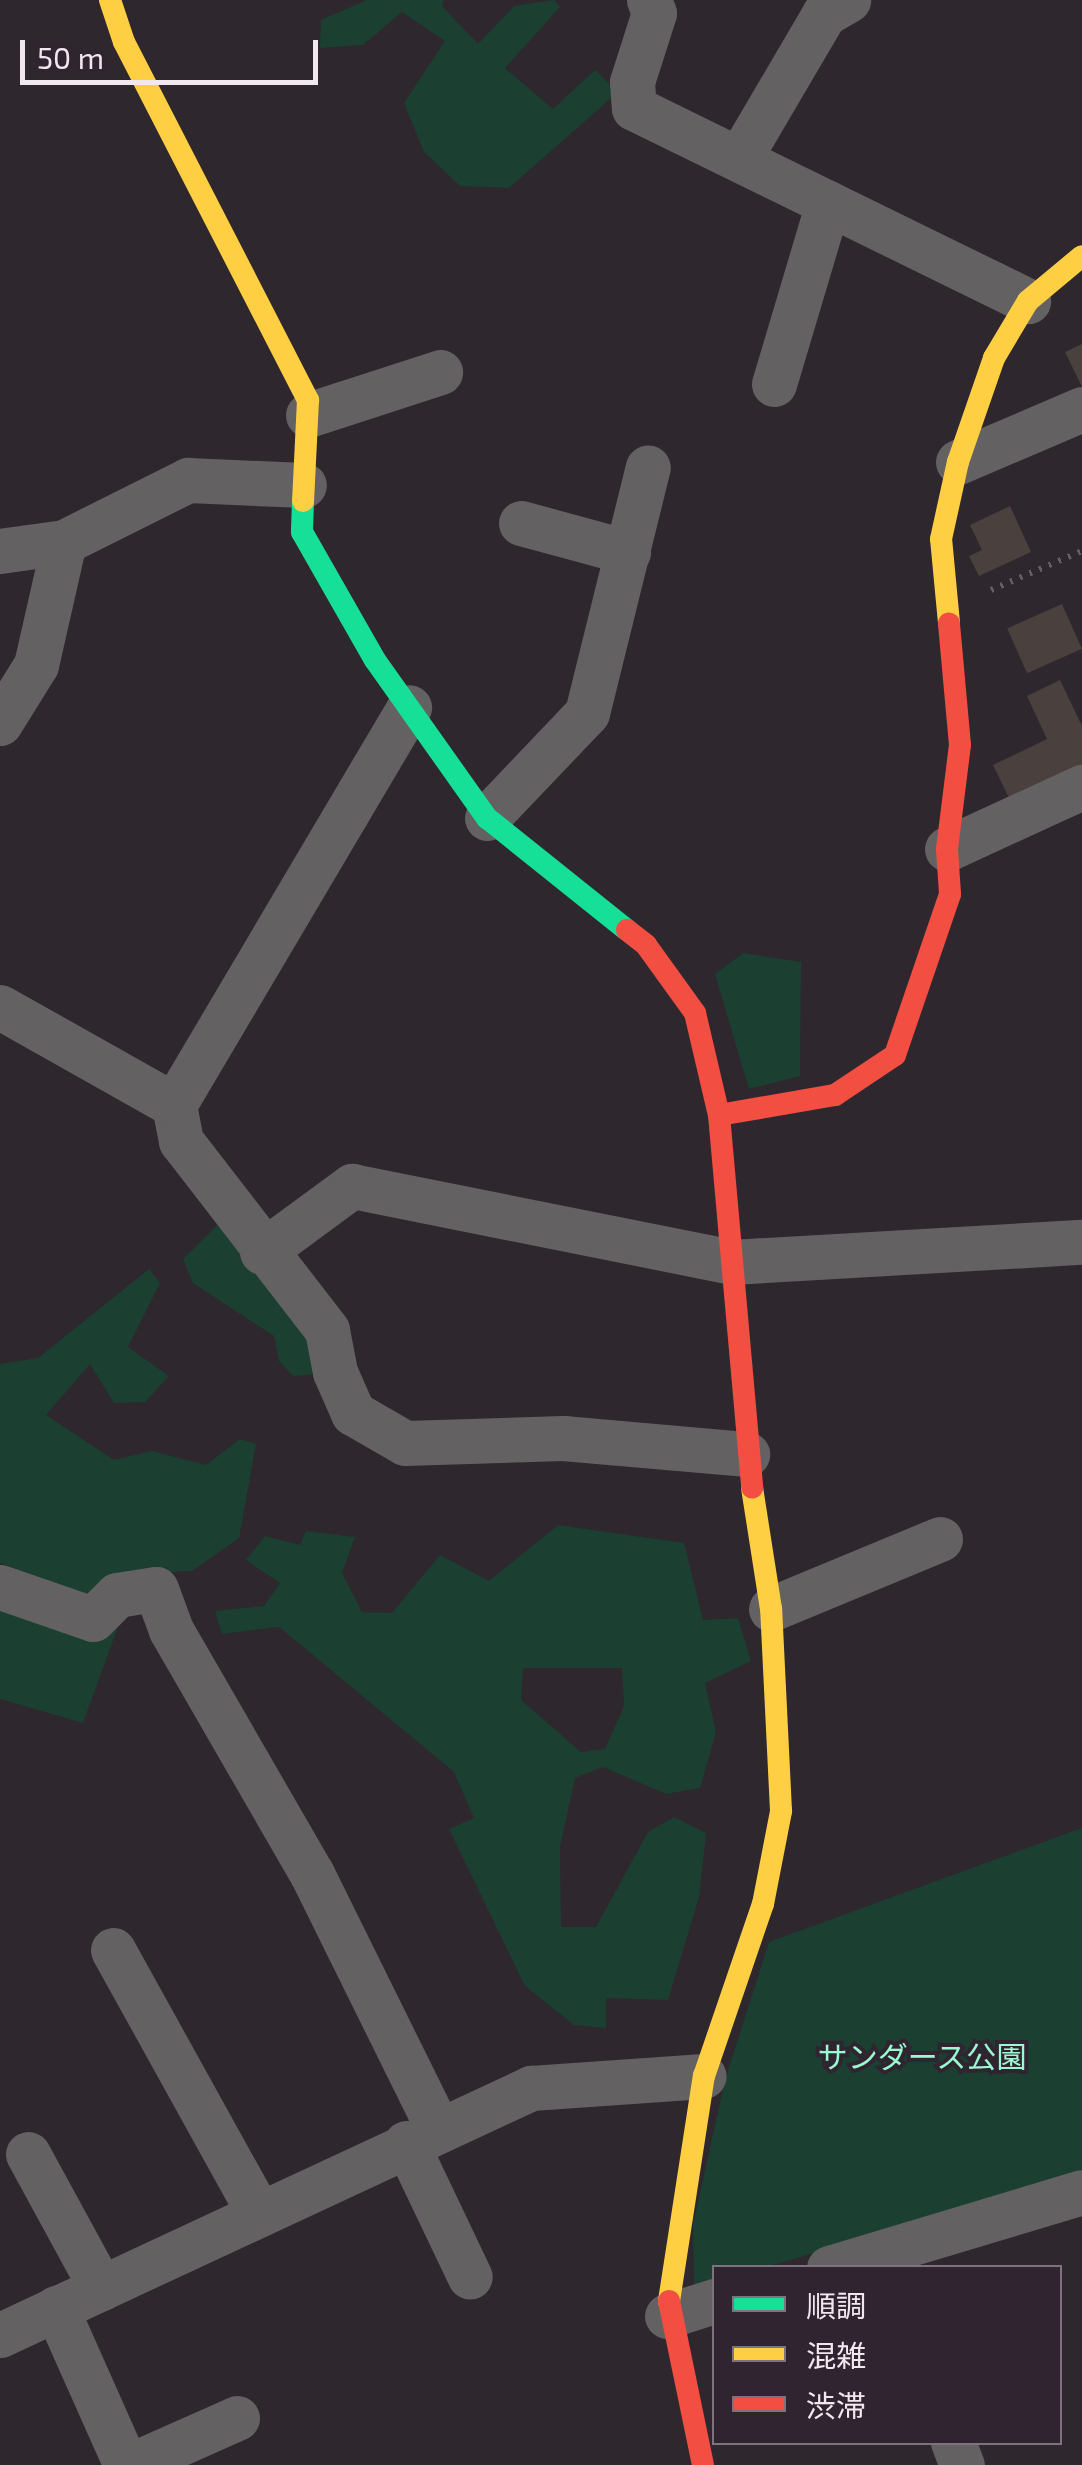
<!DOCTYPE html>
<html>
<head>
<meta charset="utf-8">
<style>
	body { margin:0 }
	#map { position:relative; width:1082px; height:2465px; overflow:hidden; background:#2e272e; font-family:"Exo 2","Noto Sans JP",sans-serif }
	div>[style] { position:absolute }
	.green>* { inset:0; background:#1b3f31 }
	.building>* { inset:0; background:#4a413e; transform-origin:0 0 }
	.path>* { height:6px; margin-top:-3px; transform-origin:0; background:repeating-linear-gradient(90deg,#645f62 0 2.5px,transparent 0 10.5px) }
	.street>* { height:45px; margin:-22.5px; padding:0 22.5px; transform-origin:22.5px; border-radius:22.5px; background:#646162 }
	.fast>* { height:22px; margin:-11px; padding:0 11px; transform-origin:11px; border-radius:11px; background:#16e098 }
	.slow>* { height:22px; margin:-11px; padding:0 11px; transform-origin:11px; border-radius:11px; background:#ffcf43 }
	.jam>* { height:22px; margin:-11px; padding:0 11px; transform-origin:11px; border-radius:11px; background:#f24e42 }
	span { translate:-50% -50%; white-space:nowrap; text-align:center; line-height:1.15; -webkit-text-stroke:8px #312431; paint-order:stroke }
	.park-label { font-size:30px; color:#97fad0 }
	.legend { position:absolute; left:712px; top:2265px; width:350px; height:180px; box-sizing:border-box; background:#312431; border:2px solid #7d727d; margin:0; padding:12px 18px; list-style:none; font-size:30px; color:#f0e7ef }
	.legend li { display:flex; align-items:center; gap:20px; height:50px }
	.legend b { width:50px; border:2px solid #7d727d }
	.scale { position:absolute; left:20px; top:40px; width:298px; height:45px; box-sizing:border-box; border:5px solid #f0e7ef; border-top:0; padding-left:12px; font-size:30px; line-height:35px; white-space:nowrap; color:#f0e7ef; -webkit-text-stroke:8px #312431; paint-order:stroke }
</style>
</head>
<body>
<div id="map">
	<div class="green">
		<div style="clip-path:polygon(367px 0,444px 0,442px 6px,478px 44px,514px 6px,554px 0,560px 7px,505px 68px,553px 109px,595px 70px,618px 92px,509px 188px,460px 186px,424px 152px,404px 103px,445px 41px,402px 12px,363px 45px,320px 48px,321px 20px)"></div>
		<div style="clip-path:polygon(743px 953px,801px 962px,800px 1076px,749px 1089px,715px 974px)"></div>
		<div style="clip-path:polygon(221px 1221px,314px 1334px,317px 1374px,293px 1376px,279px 1361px,274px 1336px,193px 1283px,183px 1259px)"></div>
		<div style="clip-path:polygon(149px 1269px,160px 1283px,128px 1347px,169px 1376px,145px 1402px,114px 1403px,90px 1364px,46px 1415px,114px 1460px,152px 1451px,206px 1465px,240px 1439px,256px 1444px,239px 1538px,192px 1571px,121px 1575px,89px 1596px,0 1563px,0 1364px,38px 1358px)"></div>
		<div style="clip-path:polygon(evenodd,558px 1525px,684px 1543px,703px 1620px,738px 1618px,751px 1661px,705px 1683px,716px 1732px,700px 1788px,666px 1794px,603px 1767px,575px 1778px,560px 1847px,561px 1927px,596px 1927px,648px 1832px,674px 1817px,706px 1833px,699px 1897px,668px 2000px,606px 1998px,606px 2028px,574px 2025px,525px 1986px,449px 1829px,474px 1818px,454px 1772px,279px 1627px,222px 1634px,215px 1611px,264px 1606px,280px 1583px,246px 1560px,265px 1536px,300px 1545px,306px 1531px,355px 1537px,342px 1573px,362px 1612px,392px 1613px,440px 1555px,489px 1581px,558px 1525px,523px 1668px,622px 1668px,624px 1706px,605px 1749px,581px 1752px,521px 1700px,523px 1668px)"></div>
		<div style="clip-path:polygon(0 1600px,122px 1616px,83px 1723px,0 1699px)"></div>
		<div style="clip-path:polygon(1082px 1828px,1082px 2176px,766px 2267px,714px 2268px,714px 2282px,694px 2288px,693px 2225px,725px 2080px,769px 1942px)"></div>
	</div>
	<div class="building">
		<div style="clip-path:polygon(1082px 344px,1082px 387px,1065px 352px)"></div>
		<div style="clip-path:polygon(1010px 506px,1031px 552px,979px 576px,969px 556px,982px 550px,970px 525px)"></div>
		<div style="left:1062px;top:604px;width:49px;height:60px;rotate:66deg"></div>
		<div style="clip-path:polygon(1060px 680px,1082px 726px,1082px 769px,1011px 802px,993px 765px,1047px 739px,1027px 696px)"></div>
	</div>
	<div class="path">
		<div style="left:991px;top:590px;width:99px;rotate:-23.2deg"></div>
	</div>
	<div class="street">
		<div style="left:649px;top:0;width:14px;rotate:69deg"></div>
		<div style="left:654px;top:13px;width:72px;rotate:107.7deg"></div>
		<div style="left:632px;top:82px;width:26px;rotate:86deg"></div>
		<div style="left:634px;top:108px;width:439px;rotate:26.1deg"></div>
		<div style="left:739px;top:159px;width:168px;rotate:-59.6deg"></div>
		<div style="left:824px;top:14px;width:28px;rotate:-30deg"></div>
		<div style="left:774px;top:384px;width:189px;rotate:-73.4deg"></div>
		<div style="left:308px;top:415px;width:139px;rotate:-18deg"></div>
		<div style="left:958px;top:462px;width:135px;rotate:-23.1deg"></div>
		<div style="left:521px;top:523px;width:111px;rotate:15.2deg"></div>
		<div style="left:0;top:551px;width:65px;rotate:-8deg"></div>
		<div style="left:64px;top:542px;width:139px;rotate:-26.6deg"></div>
		<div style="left:188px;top:480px;width:116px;rotate:2.5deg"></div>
		<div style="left:0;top:723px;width:68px;rotate:-58.2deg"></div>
		<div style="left:36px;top:665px;width:126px;rotate:-77.2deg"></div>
		<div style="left:487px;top:818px;width:145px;rotate:-46.4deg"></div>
		<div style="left:587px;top:713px;width:253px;rotate:-76.1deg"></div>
		<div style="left:947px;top:849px;width:149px;rotate:-24.7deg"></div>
		<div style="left:0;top:1007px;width:200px;rotate:29.4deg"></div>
		<div style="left:174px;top:1105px;width:37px;rotate:79deg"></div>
		<div style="left:181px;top:1141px;width:239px;rotate:52.3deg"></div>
		<div style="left:327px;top:1330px;width:43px;rotate:79.2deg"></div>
		<div style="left:335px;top:1372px;width:45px;rotate:66.3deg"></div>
		<div style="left:353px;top:1413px;width:60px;rotate:30deg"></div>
		<div style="left:405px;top:1443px;width:158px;rotate:-1.8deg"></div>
		<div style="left:563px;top:1438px;width:185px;rotate:5deg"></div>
		<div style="left:174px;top:1105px;width:462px;rotate:-59.4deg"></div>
		<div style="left:262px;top:1252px;width:112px;rotate:-36.3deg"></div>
		<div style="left:352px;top:1186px;width:387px;rotate:11.3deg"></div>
		<div style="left:731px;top:1262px;width:352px;rotate:-3.3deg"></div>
		<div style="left:0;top:1587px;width:98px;rotate:19deg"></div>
		<div style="left:93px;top:1619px;width:34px;rotate:-45deg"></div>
		<div style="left:117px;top:1595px;width:39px;rotate:-9deg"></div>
		<div style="left:156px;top:1589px;width:44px;rotate:69.9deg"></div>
		<div style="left:171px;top:1630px;width:282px;rotate:60deg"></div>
		<div style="left:312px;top:1874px;width:282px;rotate:63.7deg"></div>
		<div style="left:771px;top:1609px;width:183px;rotate:-22.5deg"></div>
		<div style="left:113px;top:1950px;width:301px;rotate:61deg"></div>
		<div style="left:406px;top:2143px;width:148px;rotate:64.5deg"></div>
		<div style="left:28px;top:2154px;width:153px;rotate:61.4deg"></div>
		<div style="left:829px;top:2268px;width:264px;rotate:-16.7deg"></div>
		<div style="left:56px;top:2308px;width:172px;rotate:66deg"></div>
		<div style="left:667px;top:2316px;width:49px;rotate:-17.7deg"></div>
		<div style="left:0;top:2335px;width:586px;rotate:-24.95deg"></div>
		<div style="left:531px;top:2088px;width:173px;rotate:-4deg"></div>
		<div style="left:953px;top:2442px;width:25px;rotate:69deg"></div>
		<div style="left:131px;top:2465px;width:116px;rotate:-23.9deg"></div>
	</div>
	<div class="fast">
		<div style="left:303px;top:501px;width:31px;rotate:92deg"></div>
		<div style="left:302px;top:532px;width:147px;rotate:60.3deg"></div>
		<div style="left:375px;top:660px;width:194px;rotate:54.7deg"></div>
		<div style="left:487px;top:818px;width:179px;rotate:38.7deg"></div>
	</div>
	<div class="slow">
		<div style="left:110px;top:0;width:44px;rotate:71.6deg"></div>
		<div style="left:124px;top:42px;width:403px;rotate:62.8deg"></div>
		<div style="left:308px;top:400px;width:101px;rotate:92.8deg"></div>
		<div style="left:949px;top:623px;width:84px;rotate:-95.4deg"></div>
		<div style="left:941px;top:539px;width:79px;rotate:-77.6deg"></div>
		<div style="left:958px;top:462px;width:110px;rotate:-70.9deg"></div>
		<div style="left:994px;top:358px;width:66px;rotate:-59.2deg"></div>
		<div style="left:1028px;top:301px;width:70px;rotate:-39.8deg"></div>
		<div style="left:669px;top:2301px;width:228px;rotate:-81.2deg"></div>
		<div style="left:704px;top:2076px;width:182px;rotate:-71.1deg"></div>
		<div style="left:763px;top:1904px;width:95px;rotate:-79deg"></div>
		<div style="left:781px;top:1811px;width:202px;rotate:-92.8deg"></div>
		<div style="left:771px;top:1609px;width:122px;rotate:-98.9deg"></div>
	</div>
	<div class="jam">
		<div style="left:627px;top:930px;width:24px;rotate:38deg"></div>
		<div style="left:646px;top:945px;width:84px;rotate:54.2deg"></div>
		<div style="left:695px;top:1013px;width:105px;rotate:76.8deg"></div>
		<div style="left:719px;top:1115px;width:374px;rotate:84.9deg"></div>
		<div style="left:719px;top:1115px;width:118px;rotate:-9.8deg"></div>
		<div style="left:835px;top:1095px;width:72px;rotate:-33.7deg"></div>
		<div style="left:895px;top:1055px;width:170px;rotate:-71.1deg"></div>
		<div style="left:950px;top:894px;width:45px;rotate:-93.8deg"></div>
		<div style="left:947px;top:849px;width:105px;rotate:-82.9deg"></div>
		<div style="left:960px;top:745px;width:122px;rotate:-95.2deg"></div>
		<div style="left:669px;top:2301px;width:167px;rotate:78.3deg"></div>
	</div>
	<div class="park-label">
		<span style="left:922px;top:2056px">サンダース公園</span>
	</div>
	<ul class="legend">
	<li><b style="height:12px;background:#16e098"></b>順調</li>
	<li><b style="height:12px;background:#ffcf43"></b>混雑</li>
	<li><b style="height:12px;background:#f24e42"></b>渋滞</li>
	</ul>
	<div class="scale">50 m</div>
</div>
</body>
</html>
